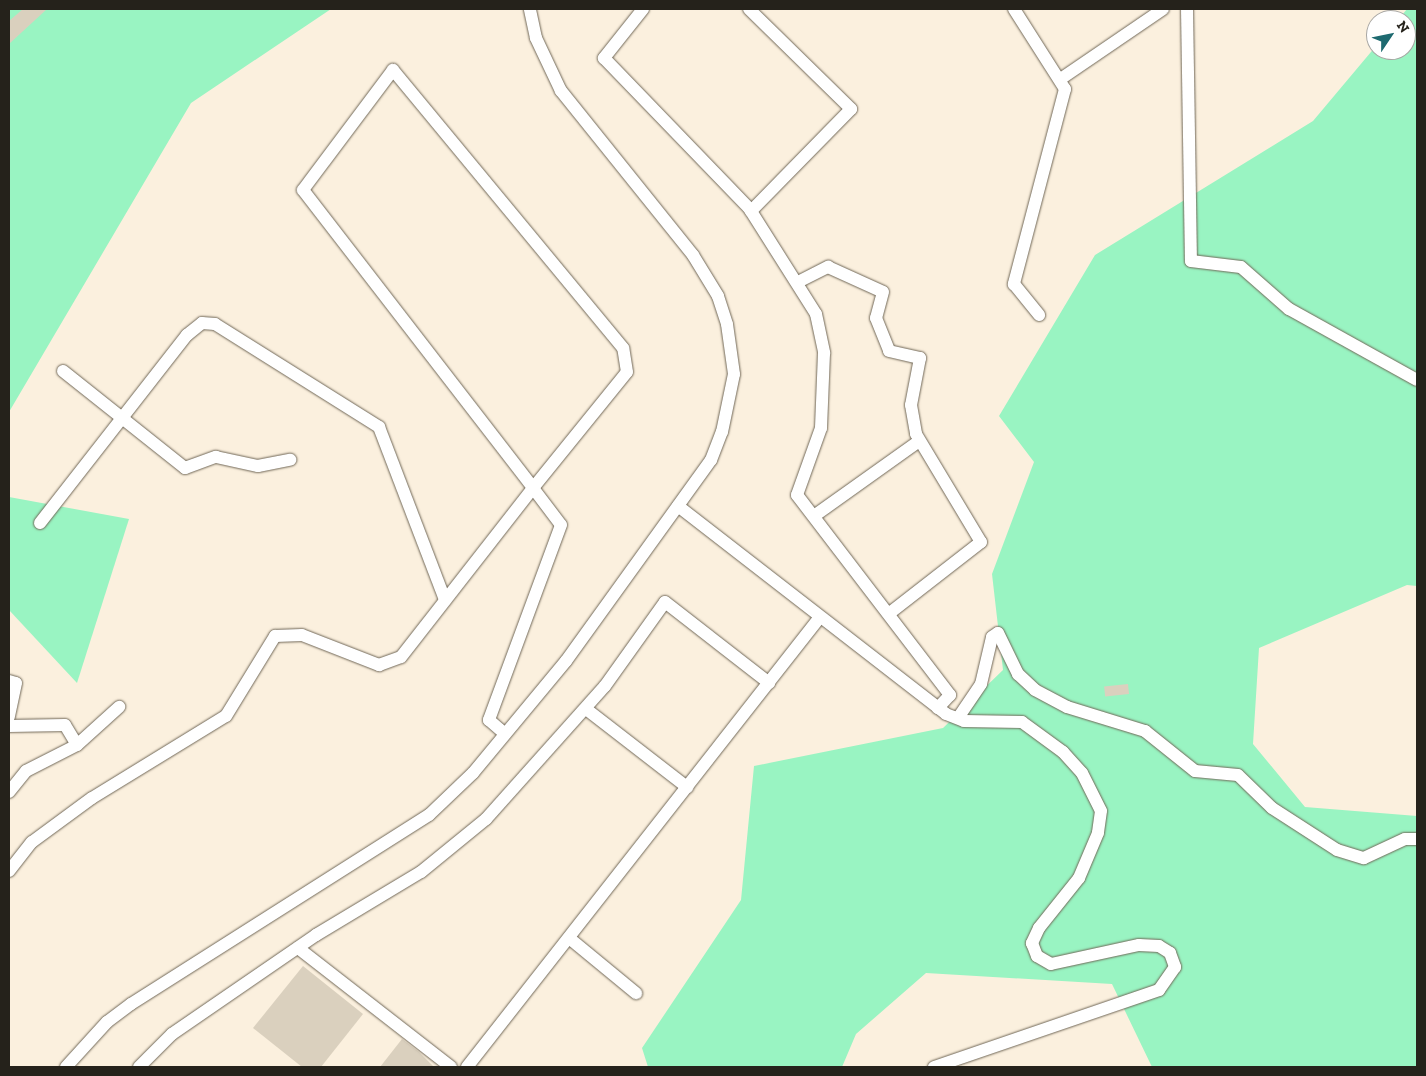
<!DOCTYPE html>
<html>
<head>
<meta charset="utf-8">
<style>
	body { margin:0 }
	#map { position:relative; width:1426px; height:1076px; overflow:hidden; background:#fbf0de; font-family:"Zilla Slab",serif }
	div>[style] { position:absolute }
	.green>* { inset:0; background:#99f4c2 }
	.building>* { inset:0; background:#dad0be; transform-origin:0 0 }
	.roads { filter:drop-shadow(0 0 1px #706757) drop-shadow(0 0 1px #706757) }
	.street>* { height:12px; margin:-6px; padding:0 6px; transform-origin:6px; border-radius:6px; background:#fff }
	span { translate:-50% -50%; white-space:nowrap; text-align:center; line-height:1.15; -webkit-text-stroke:4.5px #fff; paint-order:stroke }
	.frame { position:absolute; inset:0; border:10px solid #25221b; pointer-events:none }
	.north { position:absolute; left:1366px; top:10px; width:50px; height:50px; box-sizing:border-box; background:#fff; border:1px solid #a8a7a4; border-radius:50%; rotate:56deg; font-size:14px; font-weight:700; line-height:20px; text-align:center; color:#25221b }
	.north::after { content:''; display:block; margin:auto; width:18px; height:22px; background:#1e6a70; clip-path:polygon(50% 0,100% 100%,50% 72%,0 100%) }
</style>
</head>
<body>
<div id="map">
	<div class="green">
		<div style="clip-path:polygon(9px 9px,331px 9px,191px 103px,9px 412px)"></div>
		<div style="clip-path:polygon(1407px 9px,1417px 9px,1417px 586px,1407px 585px,1259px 648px,1253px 744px,1305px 807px,1417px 816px,1417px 1067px,1152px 1067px,1112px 984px,926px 973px,856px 1034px,842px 1067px,648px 1067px,642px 1048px,741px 900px,754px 766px,943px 728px,1003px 670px,992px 574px,1034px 462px,999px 416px,1095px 255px,1313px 121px,1376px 46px,1376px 50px,1406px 50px,1406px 20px,1398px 20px)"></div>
		<div style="clip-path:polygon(9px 497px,129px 519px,77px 683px,9px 610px)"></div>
	</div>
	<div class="building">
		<div style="clip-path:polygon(23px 9px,47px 9px,9px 44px,9px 21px)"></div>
		<div style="left:1128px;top:684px;width:10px;height:24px;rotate:84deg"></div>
		<div style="clip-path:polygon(303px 966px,363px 1014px,321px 1067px,302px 1067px,253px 1028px)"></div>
		<div style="clip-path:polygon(402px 1039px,419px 1052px,434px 1067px,380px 1067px)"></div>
	</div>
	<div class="roads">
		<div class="street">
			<div style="left:643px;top:9px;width:63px;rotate:128.5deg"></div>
			<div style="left:604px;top:58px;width:209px;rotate:46deg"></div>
			<div style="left:749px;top:208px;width:125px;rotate:57.7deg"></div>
			<div style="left:816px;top:314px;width:40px;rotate:78deg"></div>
			<div style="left:824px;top:353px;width:75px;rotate:92.3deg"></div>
			<div style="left:821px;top:428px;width:71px;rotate:109.7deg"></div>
			<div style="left:797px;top:495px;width:252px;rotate:52.6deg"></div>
			<div style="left:950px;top:695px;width:18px;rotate:133deg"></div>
			<div style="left:749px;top:9px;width:143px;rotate:44.4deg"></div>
			<div style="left:851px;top:109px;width:143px;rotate:134.4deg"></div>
			<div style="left:1014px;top:9px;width:95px;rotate:57.5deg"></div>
			<div style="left:1065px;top:89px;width:202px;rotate:104.7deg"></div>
			<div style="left:1014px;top:284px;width:40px;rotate:51deg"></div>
			<div style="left:1187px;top:9px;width:252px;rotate:89.1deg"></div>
			<div style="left:1191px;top:261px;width:50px;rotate:6.8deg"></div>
			<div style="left:1241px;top:267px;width:64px;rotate:41.2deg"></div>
			<div style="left:1289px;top:309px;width:146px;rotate:29deg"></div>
			<div style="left:1062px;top:78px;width:122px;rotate:-34.3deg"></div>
			<div style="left:798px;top:282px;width:34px;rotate:-27deg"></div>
			<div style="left:828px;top:267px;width:60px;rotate:24.4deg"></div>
			<div style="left:883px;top:292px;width:27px;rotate:105deg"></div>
			<div style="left:876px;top:318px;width:35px;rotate:68deg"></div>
			<div style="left:889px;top:351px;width:32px;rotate:13deg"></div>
			<div style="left:920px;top:358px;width:48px;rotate:100.8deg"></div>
			<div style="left:911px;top:405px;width:29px;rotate:80deg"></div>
			<div style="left:916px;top:434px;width:126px;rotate:59deg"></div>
			<div style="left:981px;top:542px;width:114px;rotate:142.1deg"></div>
			<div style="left:63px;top:371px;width:156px;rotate:38.5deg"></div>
			<div style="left:185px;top:468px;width:33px;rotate:-20deg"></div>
			<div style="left:216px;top:457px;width:43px;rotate:12.1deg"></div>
			<div style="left:258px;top:466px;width:33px;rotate:-11deg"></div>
			<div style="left:678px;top:506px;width:339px;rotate:37.8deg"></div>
			<div style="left:946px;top:714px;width:19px;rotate:21deg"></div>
			<div style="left:964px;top:721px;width:58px;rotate:1deg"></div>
			<div style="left:1022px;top:722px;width:51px;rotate:36.2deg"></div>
			<div style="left:1063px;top:752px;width:28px;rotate:48deg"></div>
			<div style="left:1082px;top:773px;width:42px;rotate:63.4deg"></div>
			<div style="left:1101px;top:811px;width:22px;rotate:98deg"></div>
			<div style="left:1098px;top:833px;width:49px;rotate:112.9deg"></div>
			<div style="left:1079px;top:878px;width:64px;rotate:128.7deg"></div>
			<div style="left:1039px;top:928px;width:17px;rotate:115deg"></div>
			<div style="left:1032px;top:943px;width:14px;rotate:69deg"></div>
			<div style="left:1037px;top:956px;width:16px;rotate:30deg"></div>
			<div style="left:1051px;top:964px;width:90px;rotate:-12.2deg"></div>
			<div style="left:1139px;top:945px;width:20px;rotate:3deg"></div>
			<div style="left:1159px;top:946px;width:13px;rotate:32deg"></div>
			<div style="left:1170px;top:953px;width:15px;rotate:70deg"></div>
			<div style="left:1175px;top:967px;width:28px;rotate:125deg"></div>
			<div style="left:1159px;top:990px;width:238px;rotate:161.1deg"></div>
			<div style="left:814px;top:516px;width:129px;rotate:-35.5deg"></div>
			<div style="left:40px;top:523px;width:239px;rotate:-52deg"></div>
			<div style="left:187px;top:335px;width:19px;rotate:-39deg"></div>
			<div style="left:202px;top:323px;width:13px;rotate:4deg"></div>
			<div style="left:215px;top:324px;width:194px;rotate:32.1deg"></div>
			<div style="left:379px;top:427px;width:185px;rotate:69.1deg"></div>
			<div style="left:9px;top:681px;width:7px;rotate:16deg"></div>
			<div style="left:16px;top:683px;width:35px;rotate:102deg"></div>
			<div style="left:586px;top:709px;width:128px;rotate:37.7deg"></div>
			<div style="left:958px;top:718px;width:41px;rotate:-55.9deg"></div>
			<div style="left:981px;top:684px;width:48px;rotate:-76.8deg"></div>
			<div style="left:992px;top:637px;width:7px;rotate:-34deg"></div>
			<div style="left:998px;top:633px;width:46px;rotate:64deg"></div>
			<div style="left:1018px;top:674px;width:23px;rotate:43deg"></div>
			<div style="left:1035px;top:690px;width:36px;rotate:28deg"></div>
			<div style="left:1067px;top:707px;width:82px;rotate:17.1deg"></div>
			<div style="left:1145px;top:731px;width:64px;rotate:38.7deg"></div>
			<div style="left:1195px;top:771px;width:43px;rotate:5.3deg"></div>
			<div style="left:1238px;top:775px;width:47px;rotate:44.1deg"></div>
			<div style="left:1272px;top:808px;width:77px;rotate:32.9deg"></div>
			<div style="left:1337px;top:850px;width:28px;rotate:17deg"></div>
			<div style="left:1364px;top:858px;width:45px;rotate:-24.9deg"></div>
			<div style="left:1405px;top:839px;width:12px"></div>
			<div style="left:9px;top:726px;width:56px;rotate:-1deg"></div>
			<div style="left:65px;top:725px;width:23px;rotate:59deg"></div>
			<div style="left:77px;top:745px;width:57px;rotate:153deg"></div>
			<div style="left:26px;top:771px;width:27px;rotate:129deg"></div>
			<div style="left:77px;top:745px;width:57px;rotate:-42.1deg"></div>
			<div style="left:9px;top:871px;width:37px;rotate:-52deg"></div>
			<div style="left:32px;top:842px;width:74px;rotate:-36.3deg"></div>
			<div style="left:92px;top:798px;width:157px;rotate:-31.5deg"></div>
			<div style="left:226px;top:716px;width:94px;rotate:-58.5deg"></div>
			<div style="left:275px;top:636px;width:27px;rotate:-2deg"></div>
			<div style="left:302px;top:635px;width:83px;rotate:21.3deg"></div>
			<div style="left:379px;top:665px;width:23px;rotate:-20deg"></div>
			<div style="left:401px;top:657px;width:214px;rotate:-52deg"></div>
			<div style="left:533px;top:488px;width:149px;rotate:-51deg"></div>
			<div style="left:627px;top:372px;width:24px;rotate:-99deg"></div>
			<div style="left:623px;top:348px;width:361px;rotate:-129.6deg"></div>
			<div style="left:393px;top:70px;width:150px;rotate:126.9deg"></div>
			<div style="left:303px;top:190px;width:376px;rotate:52.3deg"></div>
			<div style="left:533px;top:488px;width:46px;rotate:52.9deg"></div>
			<div style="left:561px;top:525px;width:208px;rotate:110.3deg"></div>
			<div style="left:489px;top:720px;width:21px;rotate:41deg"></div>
			<div style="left:569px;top:938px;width:87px;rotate:39.4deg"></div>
			<div style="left:298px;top:948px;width:194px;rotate:37.9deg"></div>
			<div style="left:66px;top:1067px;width:61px;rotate:-47.7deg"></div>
			<div style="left:107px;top:1022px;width:30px;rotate:-37deg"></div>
			<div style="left:131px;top:1004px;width:353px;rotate:-32.4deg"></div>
			<div style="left:429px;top:815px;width:61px;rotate:-43.7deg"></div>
			<div style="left:473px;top:773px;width:146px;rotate:-50.3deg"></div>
			<div style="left:566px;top:661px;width:248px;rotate:-54.2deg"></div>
			<div style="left:711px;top:460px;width:30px;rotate:-69deg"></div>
			<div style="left:722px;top:432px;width:59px;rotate:-78.3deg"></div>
			<div style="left:734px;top:374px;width:50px;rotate:-98deg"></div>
			<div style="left:727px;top:324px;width:29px;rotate:-108deg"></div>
			<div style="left:718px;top:296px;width:48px;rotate:-121.4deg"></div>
			<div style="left:693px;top:255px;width:211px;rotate:-128.8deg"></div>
			<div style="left:561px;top:91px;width:59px;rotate:-115.3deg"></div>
			<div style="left:536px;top:38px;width:30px;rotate:-102deg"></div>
			<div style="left:139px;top:1067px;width:47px;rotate:-45deg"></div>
			<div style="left:172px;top:1034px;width:175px;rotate:-34.5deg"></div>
			<div style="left:316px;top:935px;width:122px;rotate:-31deg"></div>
			<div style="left:421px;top:872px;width:84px;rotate:-39.2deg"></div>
			<div style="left:486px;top:819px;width:178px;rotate:-48.2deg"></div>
			<div style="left:605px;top:686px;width:103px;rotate:-54.5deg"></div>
			<div style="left:665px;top:602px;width:132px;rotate:37.9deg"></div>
			<div style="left:467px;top:1067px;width:572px;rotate:-51.89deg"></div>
		</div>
	</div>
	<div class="frame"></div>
	<div class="north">N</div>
</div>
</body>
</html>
